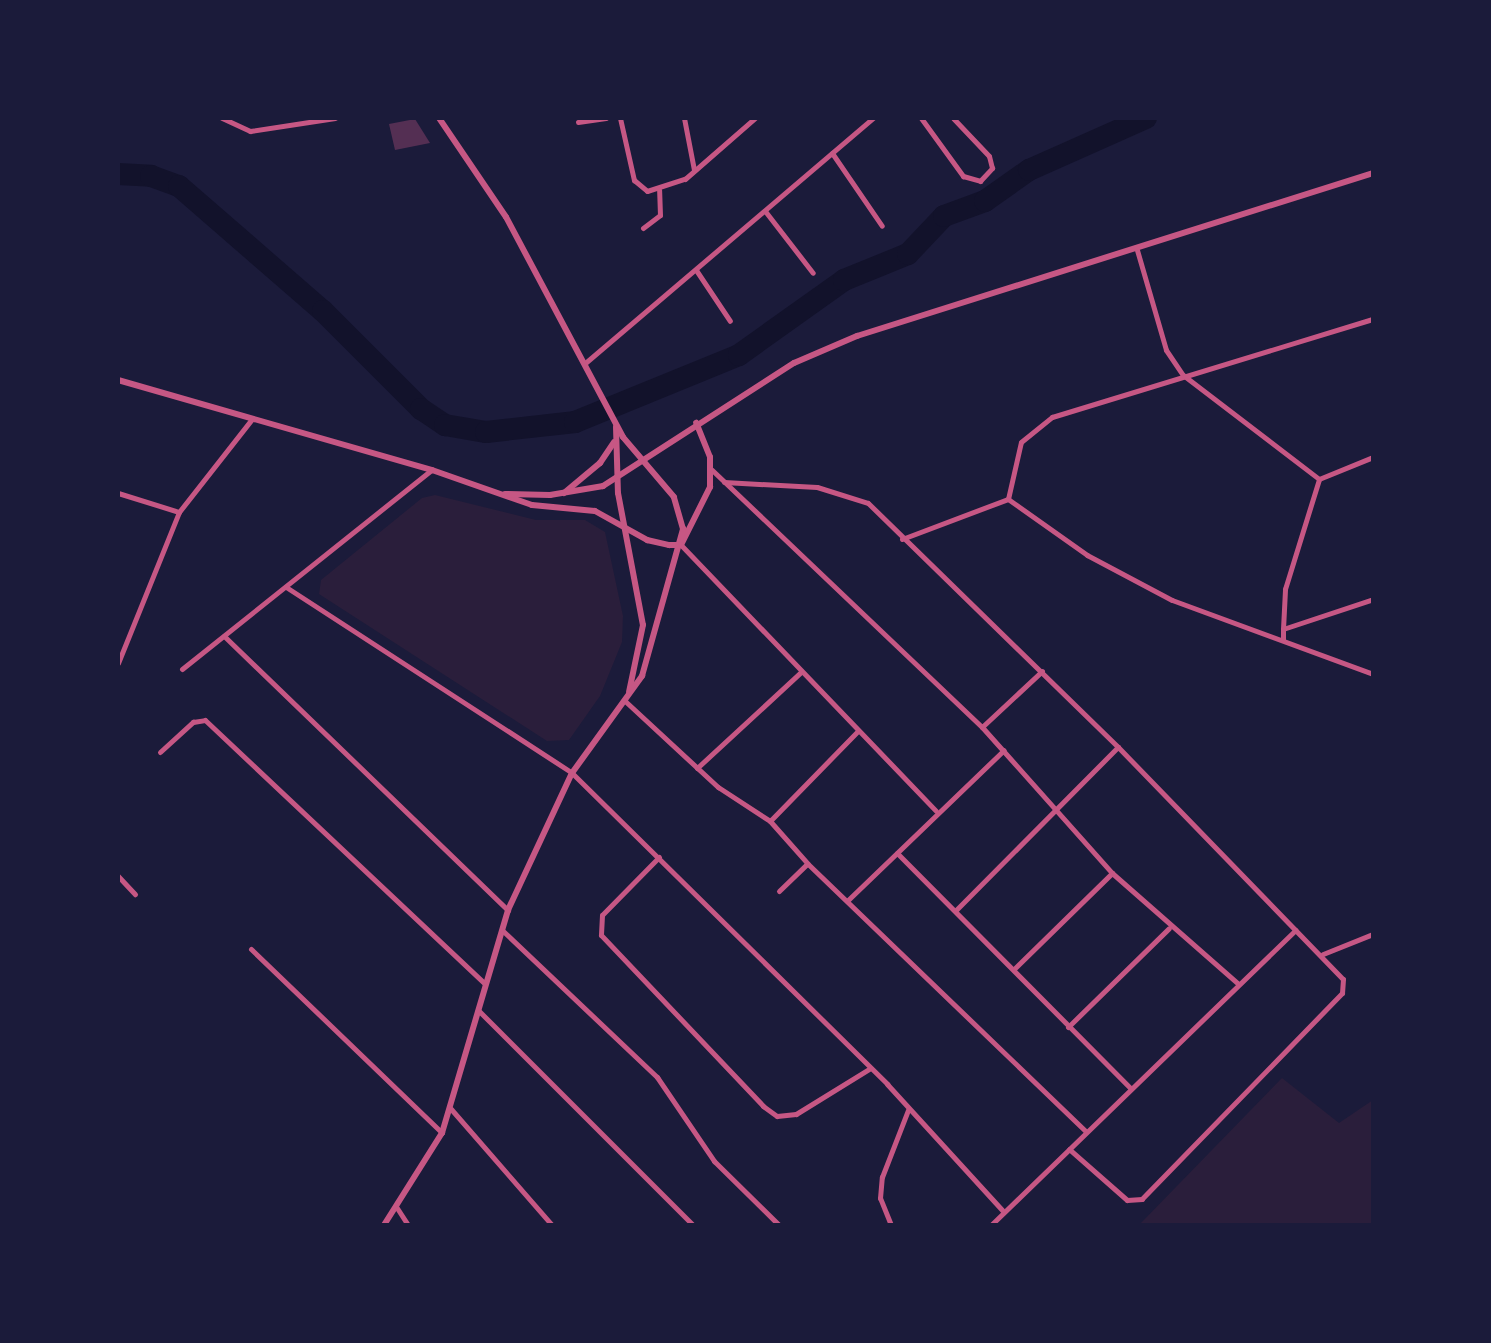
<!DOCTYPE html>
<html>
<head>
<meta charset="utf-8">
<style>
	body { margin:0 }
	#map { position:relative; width:1491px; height:1343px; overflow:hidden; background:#1b1b3a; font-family:"Varela Round",sans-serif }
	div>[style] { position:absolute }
	.green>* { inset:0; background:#2a1e3b }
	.river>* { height:22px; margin:-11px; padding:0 11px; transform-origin:11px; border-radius:11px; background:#12122b }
	.building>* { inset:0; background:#542f53 }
	.minor>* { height:5px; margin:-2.5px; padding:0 2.5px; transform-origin:2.5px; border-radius:2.5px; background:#c65784 }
	.tertiary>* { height:6px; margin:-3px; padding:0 3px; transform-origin:3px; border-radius:3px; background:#c65784 }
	span { translate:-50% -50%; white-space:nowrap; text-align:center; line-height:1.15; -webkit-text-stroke:6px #1b1b3a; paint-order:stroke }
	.frame { position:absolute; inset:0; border:120px solid #1b1b3a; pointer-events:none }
</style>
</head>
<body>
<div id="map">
	<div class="green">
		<div style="clip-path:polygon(435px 495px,536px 520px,585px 520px,605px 532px,623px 616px,622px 642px,600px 696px,569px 740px,547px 741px,319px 594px,321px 580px,422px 498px)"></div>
		<div style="clip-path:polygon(1282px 1078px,1339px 1123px,1373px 1100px,1373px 1225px,1139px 1225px)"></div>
	</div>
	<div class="river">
		<div style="left:118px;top:174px;width:33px;rotate:3deg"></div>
		<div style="left:151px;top:176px;width:30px;rotate:20deg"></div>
		<div style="left:179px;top:186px;width:191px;rotate:41deg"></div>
		<div style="left:323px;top:311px;width:139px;rotate:45deg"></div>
		<div style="left:421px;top:409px;width:29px;rotate:34deg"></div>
		<div style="left:445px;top:425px;width:42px;rotate:9.7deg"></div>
		<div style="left:486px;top:432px;width:90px;rotate:-6.4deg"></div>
		<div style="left:575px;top:422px;width:177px;rotate:-22.2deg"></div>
		<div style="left:739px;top:355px;width:129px;rotate:-35.5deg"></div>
		<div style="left:844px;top:280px;width:69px;rotate:-22.1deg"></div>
		<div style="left:908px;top:254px;width:52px;rotate:-46.5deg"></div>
		<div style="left:944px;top:216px;width:44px;rotate:-20.1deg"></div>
		<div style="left:985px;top:201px;width:54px;rotate:-35.2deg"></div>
		<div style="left:1029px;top:170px;width:128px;rotate:-24deg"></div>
	</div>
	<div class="building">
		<div style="clip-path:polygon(415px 119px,430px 143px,395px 150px,389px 124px)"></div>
	</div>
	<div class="minor">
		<div style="left:222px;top:118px;width:31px;rotate:25deg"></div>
		<div style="left:250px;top:131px;width:86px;rotate:-8.7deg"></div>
		<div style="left:620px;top:118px;width:64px;rotate:77.3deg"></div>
		<div style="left:634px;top:180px;width:17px;rotate:40deg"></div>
		<div style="left:647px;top:191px;width:40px;rotate:-18deg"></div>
		<div style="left:685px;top:179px;width:93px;rotate:-41.1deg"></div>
		<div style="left:684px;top:118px;width:53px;rotate:79.1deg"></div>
		<div style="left:921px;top:118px;width:72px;rotate:54.1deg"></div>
		<div style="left:963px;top:176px;width:18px;rotate:16deg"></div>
		<div style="left:980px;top:181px;width:18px;rotate:-47deg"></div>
		<div style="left:992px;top:168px;width:12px;rotate:-104deg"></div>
		<div style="left:989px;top:156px;width:52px;rotate:-133.5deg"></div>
		<div style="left:578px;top:122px;width:28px;rotate:-8deg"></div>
		<div style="left:832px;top:153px;width:88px;rotate:55.6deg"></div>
		<div style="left:765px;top:211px;width:78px;rotate:52.3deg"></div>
		<div style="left:643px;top:228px;width:21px;rotate:-37deg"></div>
		<div style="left:660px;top:215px;width:25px;rotate:-92deg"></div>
		<div style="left:1137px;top:250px;width:104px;rotate:73.8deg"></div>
		<div style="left:1166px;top:350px;width:30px;rotate:56deg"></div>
		<div style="left:1183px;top:375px;width:171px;rotate:37.4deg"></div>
		<div style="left:696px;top:270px;width:61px;rotate:56.3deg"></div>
		<div style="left:584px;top:364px;width:380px;rotate:-40.4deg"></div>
		<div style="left:712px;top:470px;width:373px;rotate:43.6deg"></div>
		<div style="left:982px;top:727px;width:195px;rotate:48.3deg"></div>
		<div style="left:1112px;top:873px;width:167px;rotate:41.3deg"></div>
		<div style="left:724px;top:482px;width:93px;rotate:3.1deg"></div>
		<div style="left:817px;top:487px;width:53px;rotate:17.4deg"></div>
		<div style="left:868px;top:503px;width:349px;rotate:44.3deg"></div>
		<div style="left:1118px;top:747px;width:323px;rotate:45.9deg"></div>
		<div style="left:1343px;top:979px;width:14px;rotate:94deg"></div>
		<div style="left:1342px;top:993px;width:287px;rotate:134.2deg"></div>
		<div style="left:1142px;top:1199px;width:15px;rotate:176deg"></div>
		<div style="left:1127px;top:1200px;width:77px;rotate:-138.7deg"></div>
		<div style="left:118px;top:493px;width:64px;rotate:17.3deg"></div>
		<div style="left:1008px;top:499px;width:97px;rotate:35.3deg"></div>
		<div style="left:1087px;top:555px;width:96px;rotate:27.9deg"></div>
		<div style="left:1172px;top:600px;width:214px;rotate:20.2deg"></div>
		<div style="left:902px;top:539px;width:113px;rotate:-20.7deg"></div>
		<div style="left:1008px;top:499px;width:58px;rotate:-77.2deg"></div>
		<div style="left:1021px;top:442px;width:40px;rotate:-39deg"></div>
		<div style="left:1052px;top:417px;width:336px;rotate:-17deg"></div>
		<div style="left:681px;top:545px;width:368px;rotate:46.2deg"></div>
		<div style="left:286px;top:587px;width:341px;rotate:33deg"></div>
		<div style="left:572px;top:773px;width:443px;rotate:44.6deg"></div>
		<div style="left:887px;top:1084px;width:171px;rotate:47.6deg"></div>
		<div style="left:1283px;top:629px;width:40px;rotate:-87.1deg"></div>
		<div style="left:1285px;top:589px;width:115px;rotate:-72.8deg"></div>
		<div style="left:1319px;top:479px;width:58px;rotate:-22.2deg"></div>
		<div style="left:224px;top:636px;width:395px;rotate:44deg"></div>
		<div style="left:1283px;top:640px;width:11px;rotate:-90deg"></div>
		<div style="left:1283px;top:629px;width:95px;rotate:-18.4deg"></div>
		<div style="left:118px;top:663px;width:163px;rotate:-68deg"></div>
		<div style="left:179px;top:512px;width:118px;rotate:-51.9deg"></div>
		<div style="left:182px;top:669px;width:319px;rotate:-38.6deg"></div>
		<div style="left:625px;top:701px;width:127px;rotate:42.8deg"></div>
		<div style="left:718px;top:787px;width:62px;rotate:33.2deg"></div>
		<div style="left:770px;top:821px;width:57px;rotate:48.5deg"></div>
		<div style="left:808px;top:864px;width:385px;rotate:43.9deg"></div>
		<div style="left:982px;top:727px;width:82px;rotate:-43deg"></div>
		<div style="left:160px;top:752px;width:45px;rotate:-42.3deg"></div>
		<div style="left:193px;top:722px;width:12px;rotate:-9deg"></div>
		<div style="left:205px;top:720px;width:383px;rotate:43.3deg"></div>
		<div style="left:697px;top:768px;width:142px;rotate:-42.7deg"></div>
		<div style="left:770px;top:821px;width:124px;rotate:-45.7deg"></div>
		<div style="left:897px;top:853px;width:330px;rotate:45.2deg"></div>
		<div style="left:659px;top:857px;width:81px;rotate:134.5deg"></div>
		<div style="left:602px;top:915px;width:20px;rotate:93deg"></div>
		<div style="left:601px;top:935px;width:236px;rotate:46.5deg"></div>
		<div style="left:763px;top:1106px;width:17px;rotate:36deg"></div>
		<div style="left:777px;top:1116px;width:19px;rotate:-6deg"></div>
		<div style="left:796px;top:1114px;width:86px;rotate:-31.7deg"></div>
		<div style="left:118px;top:876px;width:25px;rotate:47deg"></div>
		<div style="left:779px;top:891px;width:39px;rotate:-44deg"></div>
		<div style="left:848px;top:900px;width:216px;rotate:-43.9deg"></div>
		<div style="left:956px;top:910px;width:230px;rotate:-45.2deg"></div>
		<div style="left:502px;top:930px;width:214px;rotate:43.5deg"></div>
		<div style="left:657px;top:1077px;width:102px;rotate:55.8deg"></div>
		<div style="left:714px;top:1161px;width:91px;rotate:44.6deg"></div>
		<div style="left:251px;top:949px;width:265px;rotate:43.9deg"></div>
		<div style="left:1323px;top:954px;width:54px;rotate:-21.8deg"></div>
		<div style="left:1015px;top:968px;width:136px;rotate:-44.4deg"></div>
		<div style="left:478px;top:1010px;width:304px;rotate:45deg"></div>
		<div style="left:1068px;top:1027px;width:141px;rotate:-44.4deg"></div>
		<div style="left:451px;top:1109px;width:154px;rotate:49deg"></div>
		<div style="left:397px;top:1208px;width:20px;rotate:57deg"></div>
		<div style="left:891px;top:1225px;width:29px;rotate:-112deg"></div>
		<div style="left:880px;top:1198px;width:21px;rotate:-85deg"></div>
		<div style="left:882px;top:1177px;width:72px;rotate:-68.8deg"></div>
		<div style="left:991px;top:1225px;width:424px;rotate:-44.1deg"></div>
	</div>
	<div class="tertiary">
		<div style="left:118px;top:380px;width:327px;rotate:16deg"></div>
		<div style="left:432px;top:470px;width:106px;rotate:19.3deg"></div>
		<div style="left:532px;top:505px;width:63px;rotate:5.4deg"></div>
		<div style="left:595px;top:511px;width:60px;rotate:29.1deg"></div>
		<div style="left:647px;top:540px;width:23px;rotate:13deg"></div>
		<div style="left:669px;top:545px;width:12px"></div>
		<div style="left:681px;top:545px;width:65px;rotate:-63.4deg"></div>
		<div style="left:710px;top:487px;width:30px;rotate:-90deg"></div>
		<div style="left:710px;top:457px;width:37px;rotate:-112deg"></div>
		<div style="left:616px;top:427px;width:66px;rotate:88.3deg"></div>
		<div style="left:618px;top:493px;width:134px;rotate:79.3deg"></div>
		<div style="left:643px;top:625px;width:68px;rotate:101.8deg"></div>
		<div style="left:564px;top:493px;width:47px;rotate:-39.8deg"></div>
		<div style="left:600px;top:463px;width:25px;rotate:-56deg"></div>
		<div style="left:505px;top:494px;width:45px;rotate:1.3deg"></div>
		<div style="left:550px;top:495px;width:54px;rotate:-9.6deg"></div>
		<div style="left:603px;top:486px;width:227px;rotate:-32.8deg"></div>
		<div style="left:794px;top:363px;width:69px;rotate:-23.2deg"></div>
		<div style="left:857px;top:336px;width:541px;rotate:-17.53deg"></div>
		<div style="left:384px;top:1225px;width:109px;rotate:-57.8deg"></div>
		<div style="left:442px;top:1133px;width:233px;rotate:-73.5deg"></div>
		<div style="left:508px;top:910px;width:151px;rotate:-65deg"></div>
		<div style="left:572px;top:773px;width:120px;rotate:-54.2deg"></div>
		<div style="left:642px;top:676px;width:153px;rotate:-74.4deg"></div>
		<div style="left:683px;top:529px;width:33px;rotate:-106deg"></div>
		<div style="left:674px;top:497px;width:79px;rotate:-130.4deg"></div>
		<div style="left:623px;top:437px;width:249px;rotate:-118deg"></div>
		<div style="left:506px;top:217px;width:120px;rotate:-124.1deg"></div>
	</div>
	<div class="frame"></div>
</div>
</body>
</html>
